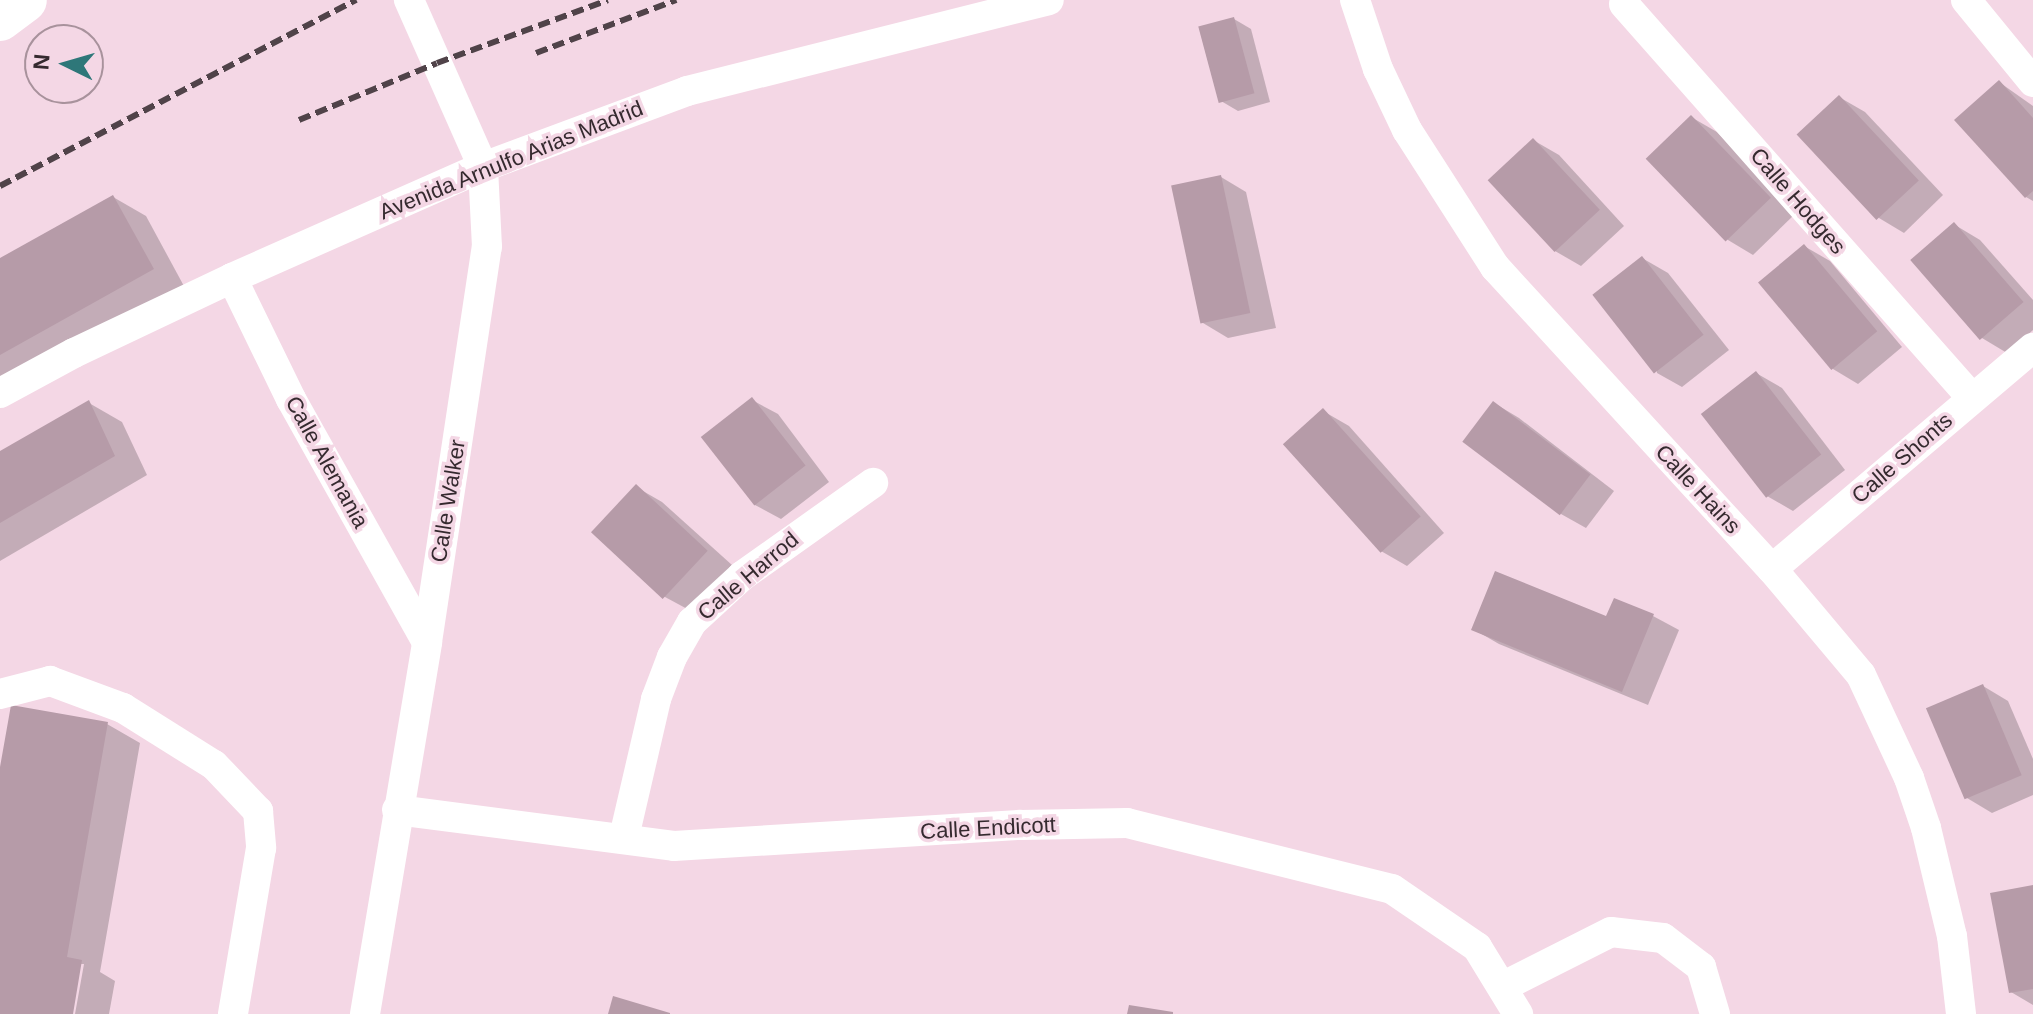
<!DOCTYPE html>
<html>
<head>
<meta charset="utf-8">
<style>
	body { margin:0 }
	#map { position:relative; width:2033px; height:1014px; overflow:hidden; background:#f4d7e5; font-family:Arial,sans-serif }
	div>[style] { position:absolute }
	.shadow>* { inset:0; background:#0003 }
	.building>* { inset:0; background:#b69ba8; transform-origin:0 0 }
	.minor>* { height:30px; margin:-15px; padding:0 15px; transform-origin:15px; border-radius:15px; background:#fff }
	.primary>* { height:44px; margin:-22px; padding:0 22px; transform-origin:22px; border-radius:22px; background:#fff }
	.rail>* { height:6px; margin-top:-3px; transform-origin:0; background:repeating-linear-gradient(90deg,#504349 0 12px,transparent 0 18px) }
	span { translate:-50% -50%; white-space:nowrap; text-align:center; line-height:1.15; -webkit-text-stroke:7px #f4d7e5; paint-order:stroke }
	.street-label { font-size:22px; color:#352a2f }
	.north { position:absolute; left:24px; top:24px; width:80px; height:80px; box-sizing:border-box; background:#f4d7e5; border:2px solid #a8929c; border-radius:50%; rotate:275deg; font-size:22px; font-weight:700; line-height:32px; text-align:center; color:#352a2f }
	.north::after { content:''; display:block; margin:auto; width:28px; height:36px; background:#2e7779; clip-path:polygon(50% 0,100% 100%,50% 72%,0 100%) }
</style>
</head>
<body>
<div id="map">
	<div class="shadow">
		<div style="clip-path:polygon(1234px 19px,1251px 29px,1270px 102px,1238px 111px,1221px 101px)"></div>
		<div style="clip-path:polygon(1999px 82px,2033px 106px,2033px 201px,2026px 197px)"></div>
		<div style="clip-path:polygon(1839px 97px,1865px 112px,1943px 195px,1904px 233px,1879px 218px)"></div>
		<div style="clip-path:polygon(1691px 117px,1717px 132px,1796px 213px,1753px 255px,1728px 240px,1649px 159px)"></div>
		<div style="clip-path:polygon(1533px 140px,1559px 155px,1624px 226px,1581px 266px,1555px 251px)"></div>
		<div style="clip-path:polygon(1221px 177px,1246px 192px,1276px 328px,1228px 338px,1203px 323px)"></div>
		<div style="clip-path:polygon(113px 197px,146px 216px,185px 288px,0 392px,0 260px)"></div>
		<div style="clip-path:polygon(1955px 225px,1980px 240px,2033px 300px,2033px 330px,2007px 353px,1982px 338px)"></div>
		<div style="clip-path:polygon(1804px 246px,1830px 261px,1902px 347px,1858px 384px,1833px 369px)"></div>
		<div style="clip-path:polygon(1642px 258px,1668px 273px,1729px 350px,1682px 387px,1657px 373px)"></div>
		<div style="clip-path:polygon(1756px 373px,1782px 388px,1845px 470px,1793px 511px,1767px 496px)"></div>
		<div style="clip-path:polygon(752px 400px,778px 414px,829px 482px,781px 519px,755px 505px)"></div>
		<div style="clip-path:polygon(89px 403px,122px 422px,147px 475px,0 561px,0 453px)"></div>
		<div style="clip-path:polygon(1494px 403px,1519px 418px,1614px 491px,1586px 528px,1561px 514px,1465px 441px)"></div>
		<div style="clip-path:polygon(1323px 411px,1349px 426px,1444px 533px,1407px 566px,1381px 551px)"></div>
		<div style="clip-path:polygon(636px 487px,662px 502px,732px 565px,691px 611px,665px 597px,595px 533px)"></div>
		<div style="clip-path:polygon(1653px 616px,1679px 630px,1648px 705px,1499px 644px,1473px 629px)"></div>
		<div style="clip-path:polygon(1983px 686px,2008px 701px,2033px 759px,2033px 795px,1992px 813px,1967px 798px)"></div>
		<div style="clip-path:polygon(107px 724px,140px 743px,100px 972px,115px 981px,109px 1014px,75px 1014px,84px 964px,80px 964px,71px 1014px,0 1014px,0 779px)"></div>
		<div style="clip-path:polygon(2033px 887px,2033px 1005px,2011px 992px)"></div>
	</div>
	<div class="building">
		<div style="left:1234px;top:17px;width:79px;height:37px;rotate:75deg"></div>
		<div style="clip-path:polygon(1999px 80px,2033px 118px,2033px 191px,2025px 198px,1954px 120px)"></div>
		<div style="left:1839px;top:95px;width:117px;height:58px;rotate:47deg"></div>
		<div style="left:1691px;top:115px;width:115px;height:63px;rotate:46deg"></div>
		<div style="left:1533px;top:138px;width:98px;height:62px;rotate:47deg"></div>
		<div style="left:1221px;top:175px;width:141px;height:51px;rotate:78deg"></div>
		<div style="clip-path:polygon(113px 195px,154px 269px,0 355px,0 258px)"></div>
		<div style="left:1954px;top:222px;width:106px;height:58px;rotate:49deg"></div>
		<div style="left:1804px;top:244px;width:114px;height:60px;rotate:50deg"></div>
		<div style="left:1642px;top:256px;width:100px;height:63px;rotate:52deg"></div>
		<div style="left:1756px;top:371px;width:106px;height:70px;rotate:52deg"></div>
		<div style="left:752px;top:397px;width:87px;height:65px;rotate:52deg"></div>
		<div style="clip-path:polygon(89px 400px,115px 456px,0 523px,0 451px)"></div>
		<div style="left:1493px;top:401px;width:122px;height:51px;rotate:37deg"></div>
		<div style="left:1323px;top:408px;width:146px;height:54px;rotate:48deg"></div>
		<div style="left:636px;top:484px;width:98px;height:66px;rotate:43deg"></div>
		<div style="clip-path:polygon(1495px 571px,1606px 616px,1614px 598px,1654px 614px,1622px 692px,1471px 630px)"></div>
		<div style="left:1983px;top:684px;width:99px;height:62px;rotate:67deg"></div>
		<div style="clip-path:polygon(11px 705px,108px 722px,67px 957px,82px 960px,73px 1014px,0 1014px,0 767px)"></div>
		<div style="clip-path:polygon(2033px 885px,2033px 989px,2009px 993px,1990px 893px)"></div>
		<div style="clip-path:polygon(613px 996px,670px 1013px,670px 1014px,608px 1014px)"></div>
		<div style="clip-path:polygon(1129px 1005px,1173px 1012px,1173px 1014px,1127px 1014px)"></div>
	</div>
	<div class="minor">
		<div style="left:1355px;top:0;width:73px;rotate:71.6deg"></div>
		<div style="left:1378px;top:69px;width:68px;rotate:64.6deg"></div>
		<div style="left:1407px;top:130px;width:163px;rotate:57.3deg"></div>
		<div style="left:1495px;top:267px;width:410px;rotate:47.5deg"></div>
		<div style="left:1772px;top:569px;width:138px;rotate:50deg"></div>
		<div style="left:1861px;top:675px;width:114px;rotate:65deg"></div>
		<div style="left:1909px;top:778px;width:53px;rotate:71.2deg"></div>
		<div style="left:1926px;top:828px;width:111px;rotate:76.5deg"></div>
		<div style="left:1952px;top:936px;width:79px;rotate:83.4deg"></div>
		<div style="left:1966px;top:0;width:106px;rotate:50.7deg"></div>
		<div style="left:1624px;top:4px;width:526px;rotate:48.55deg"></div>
		<div style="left:232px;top:278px;width:135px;rotate:64deg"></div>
		<div style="left:291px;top:399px;width:278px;rotate:60.8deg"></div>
		<div style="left:0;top:393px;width:84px;rotate:-28.4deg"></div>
		<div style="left:74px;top:353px;width:175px;rotate:-25.4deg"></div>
		<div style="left:232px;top:278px;width:274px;rotate:-23.9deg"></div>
		<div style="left:483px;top:167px;width:218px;rotate:-20.4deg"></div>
		<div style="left:687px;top:91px;width:373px;rotate:-14.1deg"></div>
		<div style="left:1772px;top:569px;width:342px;rotate:-40.3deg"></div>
		<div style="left:0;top:694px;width:52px;rotate:-14.6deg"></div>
		<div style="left:50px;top:681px;width:78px;rotate:20.3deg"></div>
		<div style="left:123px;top:708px;width:107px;rotate:32.1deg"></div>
		<div style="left:214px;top:765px;width:64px;rotate:46.3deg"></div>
		<div style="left:258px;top:811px;width:37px;rotate:85deg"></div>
		<div style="left:261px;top:848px;width:168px;rotate:99.6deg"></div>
		<div style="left:397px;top:810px;width:279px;rotate:7.4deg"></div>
		<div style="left:674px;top:846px;width:347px;rotate:-3.5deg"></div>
		<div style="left:1020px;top:825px;width:107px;rotate:-1.1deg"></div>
		<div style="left:1127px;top:823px;width:273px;rotate:14deg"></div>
		<div style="left:1392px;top:889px;width:103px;rotate:34.3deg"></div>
		<div style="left:1477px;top:947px;width:79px;rotate:58.5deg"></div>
		<div style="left:624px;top:837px;width:142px;rotate:-76.9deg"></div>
		<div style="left:656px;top:699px;width:45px;rotate:-69.1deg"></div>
		<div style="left:672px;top:657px;width:40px;rotate:-60.3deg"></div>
		<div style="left:692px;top:622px;width:68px;rotate:-42.6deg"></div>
		<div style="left:742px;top:576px;width:161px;rotate:-35.4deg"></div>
		<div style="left:1502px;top:987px;width:122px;rotate:-26.8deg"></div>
		<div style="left:1611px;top:932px;width:52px;rotate:6.6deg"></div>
		<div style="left:1663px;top:938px;width:48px;rotate:37.3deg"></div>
		<div style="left:1701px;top:967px;width:49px;rotate:73.4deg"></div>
		<div style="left:365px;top:1014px;width:377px;rotate:-80.5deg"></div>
		<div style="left:427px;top:642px;width:400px;rotate:-81.4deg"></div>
		<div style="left:487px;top:247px;width:80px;rotate:-92.9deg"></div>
		<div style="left:483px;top:167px;width:183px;rotate:-113.9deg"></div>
	</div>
	<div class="primary">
		<div style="left:0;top:19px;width:31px;rotate:-37deg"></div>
	</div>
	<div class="rail">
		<div style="left:536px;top:53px;width:150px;rotate:-20.7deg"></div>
		<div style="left:299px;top:120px;width:149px;rotate:-22.4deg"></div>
		<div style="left:437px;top:63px;width:182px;rotate:-20.2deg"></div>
		<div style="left:0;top:186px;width:402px;rotate:-27.6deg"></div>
	</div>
	<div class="street-label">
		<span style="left:511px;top:160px;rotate:-22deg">Avenida Arnulfo Arias Madrid</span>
		<span style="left:1798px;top:201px;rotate:49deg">Calle Hodges</span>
		<span style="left:1902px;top:458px;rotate:-41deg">Calle Shonts</span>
		<span style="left:327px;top:462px;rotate:61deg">Calle Alemania</span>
		<span style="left:1698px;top:489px;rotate:47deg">Calle Hains</span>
		<span style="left:448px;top:501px;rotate:-81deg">Calle Walker</span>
		<span style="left:748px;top:576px;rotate:-40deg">Calle Harrod</span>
		<span style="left:988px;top:828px;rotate:-3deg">Calle Endicott</span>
	</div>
	<div class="north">N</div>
</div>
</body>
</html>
